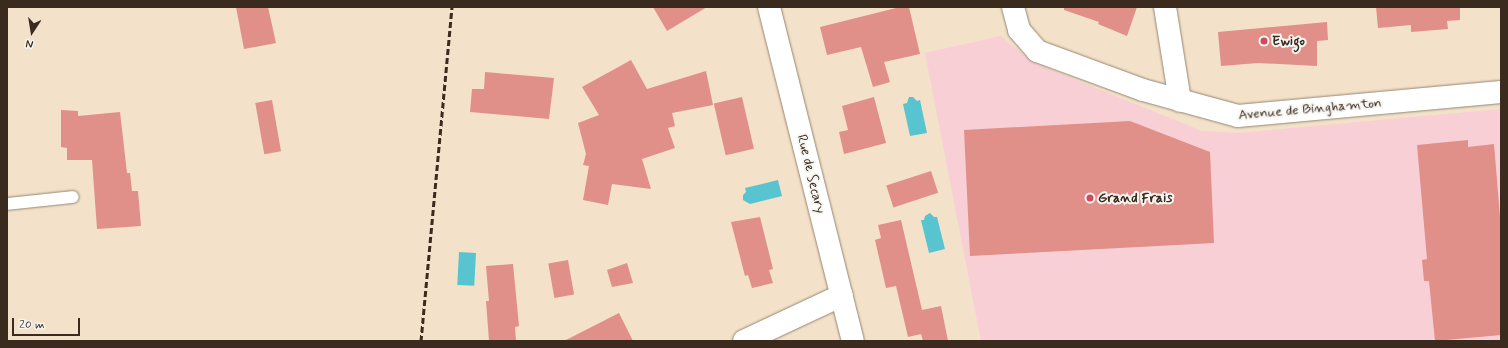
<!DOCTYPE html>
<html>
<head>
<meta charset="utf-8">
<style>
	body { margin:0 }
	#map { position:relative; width:1508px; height:348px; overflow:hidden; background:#f3e1c9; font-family:Mynerve,sans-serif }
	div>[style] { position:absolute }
	.built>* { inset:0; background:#f7cfd5 }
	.water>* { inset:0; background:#57c4d0; transform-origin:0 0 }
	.building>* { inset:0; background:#e18f89; transform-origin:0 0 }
	.roads { filter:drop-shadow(0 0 1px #978674) drop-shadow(0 0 1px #978674) }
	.service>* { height:12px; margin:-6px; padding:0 6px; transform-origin:6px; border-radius:6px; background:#fff }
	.minor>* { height:22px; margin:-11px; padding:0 11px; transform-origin:11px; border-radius:11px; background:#fff }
	.rail>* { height:3px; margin-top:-1.5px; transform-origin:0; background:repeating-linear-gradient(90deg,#3b2a1e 0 6px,transparent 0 9px) }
	.dots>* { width:11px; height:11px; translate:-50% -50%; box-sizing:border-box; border:2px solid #f6f6f2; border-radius:50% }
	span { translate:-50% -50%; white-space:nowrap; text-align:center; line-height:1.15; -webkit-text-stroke:4px #f6f6f2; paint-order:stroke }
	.poi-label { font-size:14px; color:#3b2a1e; font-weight:700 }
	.left { translate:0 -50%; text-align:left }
	.street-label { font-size:14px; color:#3b2a1e }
	.frame { position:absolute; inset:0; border:8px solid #3b2a1e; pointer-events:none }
	.north { position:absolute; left:12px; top:12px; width:40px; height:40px; -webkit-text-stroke:3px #f6f6f2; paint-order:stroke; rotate:192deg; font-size:11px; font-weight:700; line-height:16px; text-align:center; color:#3b2a1e }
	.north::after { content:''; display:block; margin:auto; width:14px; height:18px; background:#3b2a1e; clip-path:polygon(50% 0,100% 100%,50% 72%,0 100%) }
	.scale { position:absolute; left:12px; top:318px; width:68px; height:18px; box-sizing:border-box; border:2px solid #3b2a1e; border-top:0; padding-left:5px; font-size:12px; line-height:14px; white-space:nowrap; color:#3b2a1e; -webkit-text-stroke:3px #f6f6f2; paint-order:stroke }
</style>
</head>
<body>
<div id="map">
	<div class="built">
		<div style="clip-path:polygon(1001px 36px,1034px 63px,1202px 131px,1238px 133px,1501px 109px,1501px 341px,981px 341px,925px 53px)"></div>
	</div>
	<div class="water">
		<div style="clip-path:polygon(909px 97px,913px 97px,917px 101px,920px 100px,927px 133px,910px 136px,903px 104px,907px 103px)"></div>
		<div style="clip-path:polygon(778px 180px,782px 196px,750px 204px,743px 200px,743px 195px,746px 192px,745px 188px)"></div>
		<div style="clip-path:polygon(930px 213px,934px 217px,937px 217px,945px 249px,929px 253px,921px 220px,924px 220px,925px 216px)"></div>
		<div style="left:459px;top:252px;width:17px;height:33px;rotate:3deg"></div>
	</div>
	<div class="building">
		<div style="clip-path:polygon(236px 7px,268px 7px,276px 43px,244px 49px)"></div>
		<div style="clip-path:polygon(653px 7px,707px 7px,667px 31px)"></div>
		<div style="clip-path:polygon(900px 7px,909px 7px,920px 54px,884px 62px,890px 82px,873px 87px,861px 47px,827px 55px,820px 27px)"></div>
		<div style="clip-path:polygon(1064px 7px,1137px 7px,1127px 36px,1098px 24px,1099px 22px,1064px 10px)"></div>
		<div style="clip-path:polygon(1376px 7px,1460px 7px,1460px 20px,1447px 21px,1448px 29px,1411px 32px,1411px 25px,1378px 28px)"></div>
		<div style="clip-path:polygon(1327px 22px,1328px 40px,1317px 41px,1317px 66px,1258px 63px,1221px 66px,1218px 32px)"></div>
		<div style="clip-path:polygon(631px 60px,647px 89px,706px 71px,713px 105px,672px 113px,675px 126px,668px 128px,675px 148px,642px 159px,651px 189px,612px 184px,608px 205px,583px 200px,589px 166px,583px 165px,586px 154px,578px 123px,599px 115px,582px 87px)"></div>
		<div style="clip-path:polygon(485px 72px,554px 78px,549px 119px,470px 112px,472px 89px,484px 89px)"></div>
		<div style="left:742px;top:97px;width:53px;height:29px;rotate:77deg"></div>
		<div style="clip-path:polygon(874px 97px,886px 143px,844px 154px,839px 132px,848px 130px,842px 106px)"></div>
		<div style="left:272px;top:100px;width:52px;height:17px;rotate:80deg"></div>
		<div style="clip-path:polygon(61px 110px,78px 111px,78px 116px,120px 112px,127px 173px,130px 173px,132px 191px,138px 191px,141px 226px,97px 229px,92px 160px,67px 160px,67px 148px,61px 147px)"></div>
		<div style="clip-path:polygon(1130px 121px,1210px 152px,1214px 243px,970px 256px,964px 130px)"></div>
		<div style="clip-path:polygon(1468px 140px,1468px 147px,1494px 144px,1501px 229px,1501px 335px,1435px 341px,1429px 281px,1424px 281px,1422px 260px,1427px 259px,1417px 145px)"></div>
		<div style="left:931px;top:171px;width:23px;height:47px;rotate:72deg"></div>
		<div style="clip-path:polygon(760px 217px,773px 269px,769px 270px,773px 283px,752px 288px,748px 275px,745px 276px,731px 222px)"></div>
		<div style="clip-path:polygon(901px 220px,922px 310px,941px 306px,948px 341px,923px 341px,921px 334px,908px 337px,896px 286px,886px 288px,875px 240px,881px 238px,878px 225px)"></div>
		<div style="left:568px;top:260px;width:35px;height:20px;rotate:80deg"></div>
		<div style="clip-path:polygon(627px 263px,633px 283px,612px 287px,607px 270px)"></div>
		<div style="clip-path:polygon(513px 264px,519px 326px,515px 327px,516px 341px,489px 341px,486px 301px,489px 301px,486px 266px)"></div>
		<div style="clip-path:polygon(619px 313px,633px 341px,564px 341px)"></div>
	</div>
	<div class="roads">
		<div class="service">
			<div style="left:7px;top:204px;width:66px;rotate:-6.1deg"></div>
		</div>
		<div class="minor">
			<div style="left:769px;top:7px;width:344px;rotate:75.9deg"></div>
			<div style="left:1013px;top:7px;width:24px;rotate:75deg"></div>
			<div style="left:1019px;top:30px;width:28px;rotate:49deg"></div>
			<div style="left:1037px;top:51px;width:113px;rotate:20.2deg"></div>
			<div style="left:1143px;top:90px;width:98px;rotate:15.3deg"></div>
			<div style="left:1238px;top:116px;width:264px;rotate:-5.2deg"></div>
			<div style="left:1165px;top:7px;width:95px;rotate:80.9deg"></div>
			<div style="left:744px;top:341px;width:108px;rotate:-25.1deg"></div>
		</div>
	</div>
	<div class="rail">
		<div style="left:421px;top:341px;width:335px;rotate:-84.7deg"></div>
	</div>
	<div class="dots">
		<div style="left:1264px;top:41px;background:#d1495b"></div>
		<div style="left:1090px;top:198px;background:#d1495b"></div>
	</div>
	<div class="poi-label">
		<span class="left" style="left:1272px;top:41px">Ewigo</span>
		<span class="left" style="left:1098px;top:198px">Grand Frais</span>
	</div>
	<div class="street-label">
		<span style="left:1310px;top:109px;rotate:-5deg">Avenue de Binghamton</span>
		<span style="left:811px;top:174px;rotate:76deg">Rue de Secary</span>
	</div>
	<div class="frame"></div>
	<div class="north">N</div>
	<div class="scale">20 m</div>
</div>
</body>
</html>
